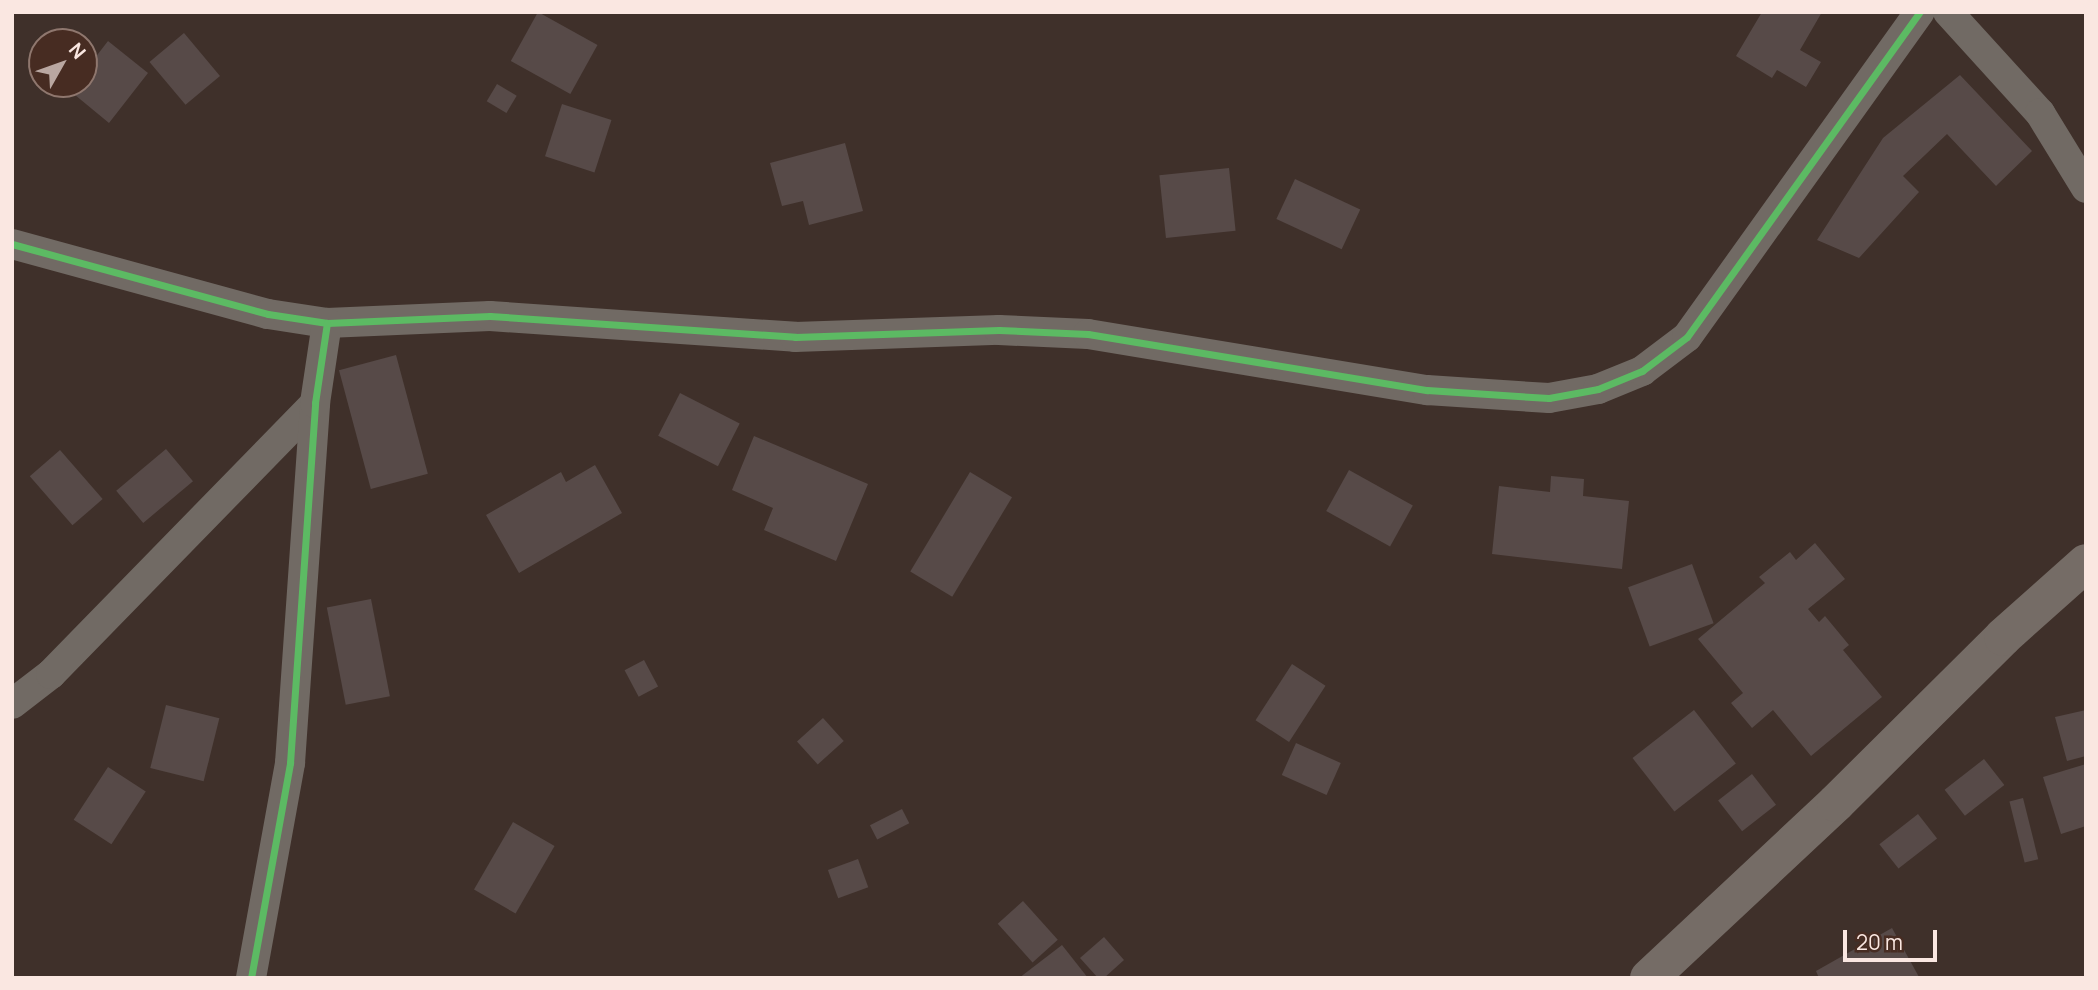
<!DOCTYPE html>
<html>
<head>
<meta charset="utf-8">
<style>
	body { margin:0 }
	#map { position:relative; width:2098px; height:990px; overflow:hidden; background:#3f302a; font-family:Manrope,sans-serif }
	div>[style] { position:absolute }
	.building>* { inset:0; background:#574a48; transform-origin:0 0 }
	.minor>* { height:30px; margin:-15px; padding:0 15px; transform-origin:15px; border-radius:15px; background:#716a64 }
	.secondary>* { height:38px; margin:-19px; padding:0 19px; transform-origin:19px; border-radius:19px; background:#756c66 }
	.cycleway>* { height:7px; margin:-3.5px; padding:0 3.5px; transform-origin:3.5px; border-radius:3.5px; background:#5cba63 }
	span { translate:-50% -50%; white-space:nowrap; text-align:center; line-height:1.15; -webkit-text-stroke:6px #472c22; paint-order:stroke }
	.frame { position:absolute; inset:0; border:14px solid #fae7e1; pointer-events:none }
	.north { position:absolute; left:28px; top:28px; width:70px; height:70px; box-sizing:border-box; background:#472c22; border:2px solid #8f776e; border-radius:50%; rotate:50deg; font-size:19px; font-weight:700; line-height:28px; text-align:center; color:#fae7e1 }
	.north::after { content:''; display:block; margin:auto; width:24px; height:32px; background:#b9a7a1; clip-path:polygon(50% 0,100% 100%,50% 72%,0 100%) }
	.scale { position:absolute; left:1843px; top:930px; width:94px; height:32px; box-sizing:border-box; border:4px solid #fae7e1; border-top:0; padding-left:9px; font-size:21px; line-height:24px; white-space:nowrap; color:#fae7e1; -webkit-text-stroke:5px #472c22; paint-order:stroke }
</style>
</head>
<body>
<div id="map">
	<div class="building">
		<div style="left:538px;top:12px;width:68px;height:56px;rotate:29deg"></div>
		<div style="clip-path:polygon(1762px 12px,1822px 12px,1800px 50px,1821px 62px,1806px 87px,1777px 70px,1772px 78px,1736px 56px)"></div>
		<div style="left:184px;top:33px;width:56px;height:45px;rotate:50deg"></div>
		<div style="clip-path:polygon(108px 41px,148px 73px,109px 123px,69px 90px,74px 84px,84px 84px,84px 72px)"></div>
		<div style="clip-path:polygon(1960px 75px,2032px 151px,1996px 186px,1947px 134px,1903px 176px,1919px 192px,1859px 258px,1817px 240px,1883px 138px)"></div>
		<div style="left:497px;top:84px;width:23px;height:20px;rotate:31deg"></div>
		<div style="left:562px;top:104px;width:52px;height:55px;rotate:18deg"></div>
		<div style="clip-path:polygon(845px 143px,863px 211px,809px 225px,803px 201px,782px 206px,770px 163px)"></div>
		<div style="left:1229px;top:168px;width:63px;height:70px;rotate:84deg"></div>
		<div style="left:1295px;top:179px;width:72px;height:44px;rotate:25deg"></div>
		<div style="left:396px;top:355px;width:123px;height:59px;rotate:75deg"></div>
		<div style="left:680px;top:393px;width:67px;height:48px;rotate:27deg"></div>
		<div style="clip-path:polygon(754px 436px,868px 484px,836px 561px,764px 530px,773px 508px,732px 490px)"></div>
		<div style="left:166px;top:449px;width:42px;height:65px;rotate:50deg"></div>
		<div style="left:60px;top:450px;width:65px;height:40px;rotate:49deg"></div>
		<div style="clip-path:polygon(595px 465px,622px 513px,519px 573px,486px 515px,561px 472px,566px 482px)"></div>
		<div style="left:1349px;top:470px;width:73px;height:47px;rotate:29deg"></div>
		<div style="left:970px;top:472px;width:49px;height:116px;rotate:31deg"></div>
		<div style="clip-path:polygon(1551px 476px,1584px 479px,1583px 496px,1629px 501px,1622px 569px,1492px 554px,1499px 486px,1550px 492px)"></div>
		<div style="clip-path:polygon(1815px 543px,1845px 579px,1808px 609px,1819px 622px,1825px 616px,1849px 645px,1843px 650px,1882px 697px,1811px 756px,1773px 710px,1752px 728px,1731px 703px,1743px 693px,1698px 639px,1765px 583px,1759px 577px,1790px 552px,1796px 560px)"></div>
		<div style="left:1692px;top:564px;width:63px;height:68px;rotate:70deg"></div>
		<div style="left:371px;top:599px;width:99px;height:45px;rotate:79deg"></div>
		<div style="left:644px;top:660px;width:30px;height:22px;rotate:62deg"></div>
		<div style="left:1292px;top:664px;width:40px;height:67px;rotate:33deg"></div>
		<div style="left:166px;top:705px;width:55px;height:65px;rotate:14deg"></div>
		<div style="left:1694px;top:710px;width:68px;height:78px;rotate:52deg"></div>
		<div style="clip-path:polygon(2086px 710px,2086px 756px,2067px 761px,2055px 717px)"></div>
		<div style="left:823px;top:718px;width:31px;height:35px;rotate:48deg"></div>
		<div style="left:1296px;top:743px;width:49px;height:35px;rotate:24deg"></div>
		<div style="left:1984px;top:759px;width:33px;height:50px;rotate:52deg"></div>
		<div style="clip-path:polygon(2086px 764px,2086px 826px,2061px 834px,2043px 777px)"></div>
		<div style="left:108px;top:767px;width:45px;height:63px;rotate:33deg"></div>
		<div style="left:1752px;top:774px;width:39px;height:43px;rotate:52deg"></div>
		<div style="left:2023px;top:798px;width:63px;height:14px;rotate:76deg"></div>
		<div style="left:902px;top:809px;width:16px;height:36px;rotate:63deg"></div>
		<div style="left:1918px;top:814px;width:31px;height:49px;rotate:52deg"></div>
		<div style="left:513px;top:822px;width:48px;height:78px;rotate:30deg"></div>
		<div style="left:858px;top:859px;width:30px;height:32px;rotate:70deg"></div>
		<div style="left:1023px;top:901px;width:52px;height:34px;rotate:48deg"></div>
		<div style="clip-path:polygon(1892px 928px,1919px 977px,1819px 978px,1816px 971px)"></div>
		<div style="clip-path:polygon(1104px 937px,1124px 960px,1104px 978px,1098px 978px,1080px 958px)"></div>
		<div style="clip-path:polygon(1062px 945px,1088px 978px,1019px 978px)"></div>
	</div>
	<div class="minor">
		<div style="left:1948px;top:12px;width:137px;rotate:47.7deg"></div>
		<div style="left:2040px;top:113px;width:88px;rotate:58.5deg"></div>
		<div style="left:12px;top:244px;width:265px;rotate:15.3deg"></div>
		<div style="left:268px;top:314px;width:60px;rotate:8.7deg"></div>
		<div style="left:327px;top:323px;width:163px;rotate:-2.5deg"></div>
		<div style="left:490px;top:316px;width:306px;rotate:3.9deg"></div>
		<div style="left:795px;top:337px;width:204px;rotate:-2deg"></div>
		<div style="left:999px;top:330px;width:89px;rotate:2.6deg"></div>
		<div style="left:1088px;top:334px;width:344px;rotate:9.4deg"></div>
		<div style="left:1427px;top:390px;width:122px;rotate:3.8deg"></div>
		<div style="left:1549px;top:398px;width:50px;rotate:-10.4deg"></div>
		<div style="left:1598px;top:389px;width:48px;rotate:-22.2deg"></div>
		<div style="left:1642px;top:371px;width:56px;rotate:-37.1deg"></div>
		<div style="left:1687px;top:337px;width:400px;rotate:-54.4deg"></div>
		<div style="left:12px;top:704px;width:49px;rotate:-37.6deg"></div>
		<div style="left:51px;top:674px;width:378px;rotate:-45.7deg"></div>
		<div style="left:251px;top:978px;width:219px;rotate:-79.7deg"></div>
		<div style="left:290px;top:763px;width:361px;rotate:-86deg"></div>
		<div style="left:315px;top:403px;width:81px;rotate:-81.5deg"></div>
	</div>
	<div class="secondary">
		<div style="left:1649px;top:978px;width:256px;rotate:-43.1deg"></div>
		<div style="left:1836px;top:803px;width:235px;rotate:-44.8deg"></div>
		<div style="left:2003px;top:637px;width:111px;rotate:-41.7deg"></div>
	</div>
	<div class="cycleway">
		<div style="left:12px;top:244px;width:265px;rotate:15.3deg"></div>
		<div style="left:268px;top:314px;width:60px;rotate:8.7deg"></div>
		<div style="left:327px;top:323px;width:163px;rotate:-2.5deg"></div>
		<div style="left:490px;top:316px;width:306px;rotate:3.9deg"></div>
		<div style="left:795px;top:337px;width:204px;rotate:-2deg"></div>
		<div style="left:999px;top:330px;width:89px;rotate:2.6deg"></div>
		<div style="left:1088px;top:334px;width:344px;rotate:9.4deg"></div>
		<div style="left:1427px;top:390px;width:122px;rotate:3.8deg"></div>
		<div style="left:1549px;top:398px;width:50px;rotate:-10.4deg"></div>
		<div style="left:1598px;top:389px;width:48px;rotate:-22.2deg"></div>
		<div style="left:1642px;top:371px;width:56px;rotate:-37.1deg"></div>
		<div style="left:1687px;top:337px;width:400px;rotate:-54.4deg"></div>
		<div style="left:251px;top:978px;width:219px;rotate:-79.7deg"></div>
		<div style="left:290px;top:763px;width:361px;rotate:-86deg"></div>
		<div style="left:315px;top:403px;width:81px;rotate:-81.5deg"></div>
	</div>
	<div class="frame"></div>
	<div class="north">N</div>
	<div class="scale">20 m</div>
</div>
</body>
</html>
